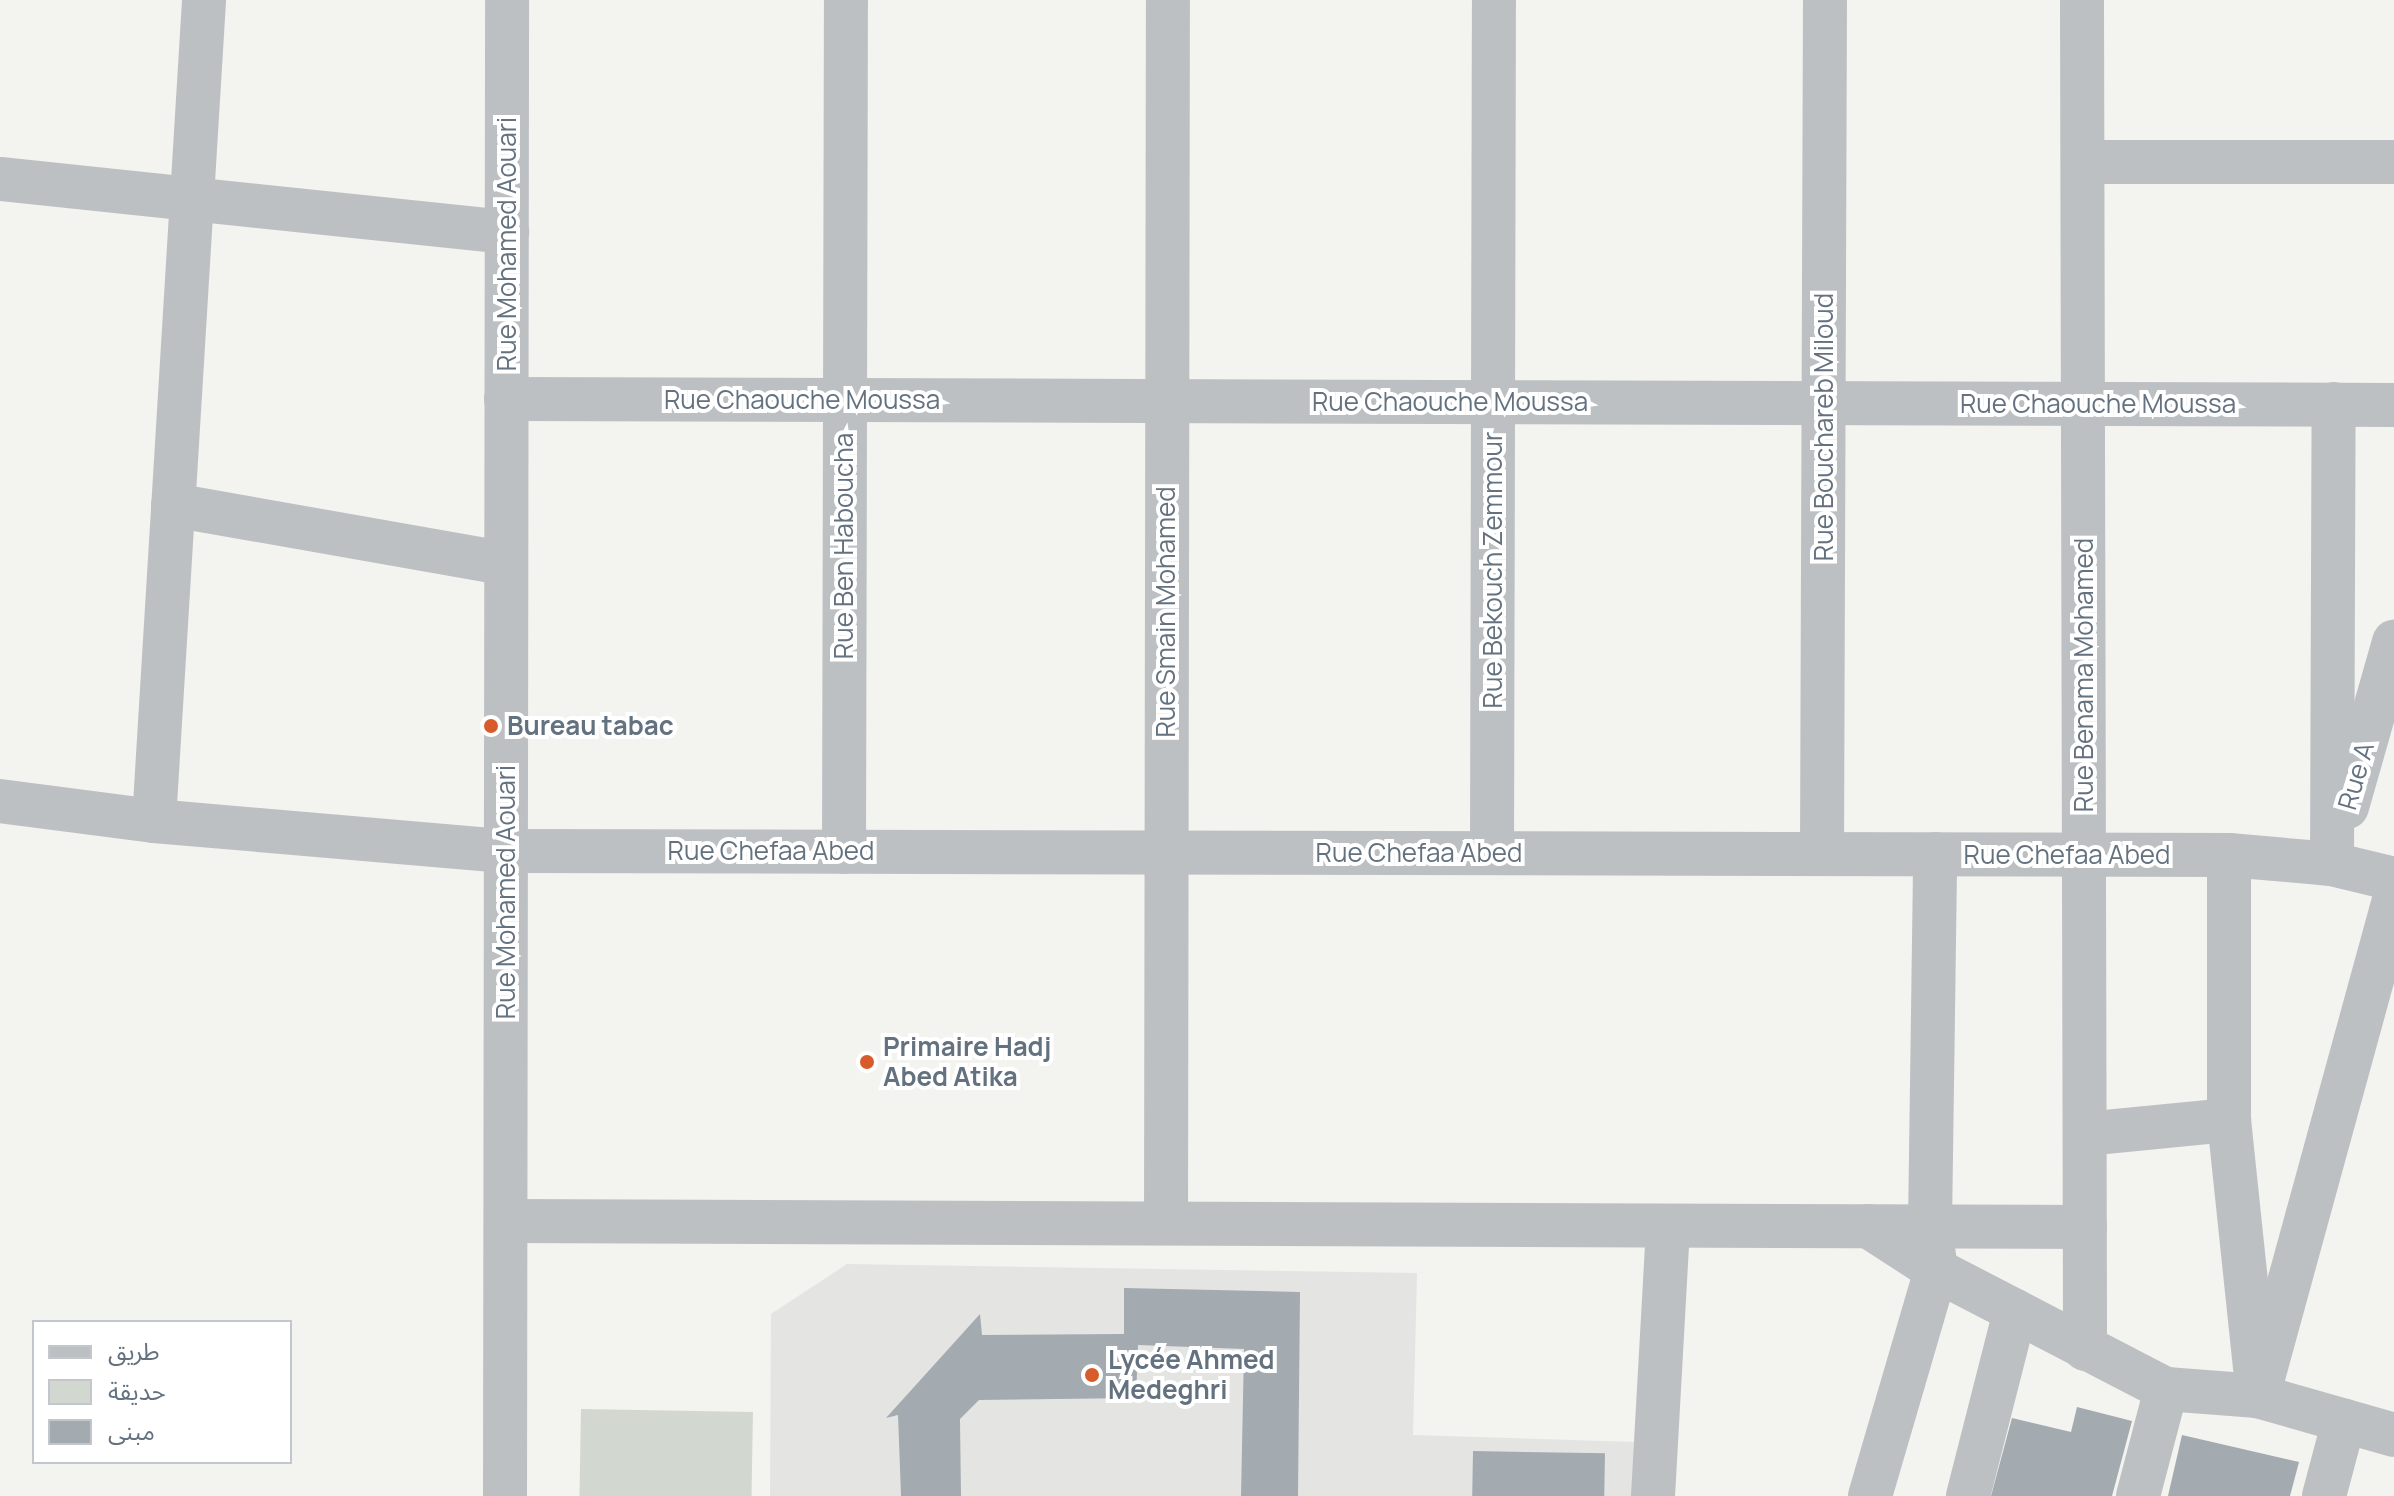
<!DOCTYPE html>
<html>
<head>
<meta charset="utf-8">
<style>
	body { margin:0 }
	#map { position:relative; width:2394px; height:1496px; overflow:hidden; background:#f3f3ef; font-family:Manrope,"Noto Sans Arabic",sans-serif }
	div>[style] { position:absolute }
	.built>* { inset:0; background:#e4e5e3 }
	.green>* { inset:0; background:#d2d8cf; transform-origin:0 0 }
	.building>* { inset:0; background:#a3aab0; transform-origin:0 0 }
	.minor>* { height:44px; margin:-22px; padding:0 22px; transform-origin:22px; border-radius:22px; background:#bcc0c3 }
	.dots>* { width:22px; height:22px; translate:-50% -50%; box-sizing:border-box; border:4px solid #fff; border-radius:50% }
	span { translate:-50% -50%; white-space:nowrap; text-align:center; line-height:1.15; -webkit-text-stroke:8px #fff; paint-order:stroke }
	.street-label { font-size:26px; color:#64727f }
	.poi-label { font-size:26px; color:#64727f; font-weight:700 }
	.left { translate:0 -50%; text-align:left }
	.legend { position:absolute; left:32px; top:1320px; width:260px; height:144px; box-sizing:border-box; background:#fff; border:2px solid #c1c7cc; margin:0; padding:10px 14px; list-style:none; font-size:24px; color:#64727f }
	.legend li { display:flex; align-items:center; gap:16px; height:40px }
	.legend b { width:40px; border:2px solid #c1c7cc }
</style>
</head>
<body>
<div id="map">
	<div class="built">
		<div style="clip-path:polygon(847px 1264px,1417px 1273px,1413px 1435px,1635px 1442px,1632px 1496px,770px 1496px,771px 1314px)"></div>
	</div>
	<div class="green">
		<div style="left:581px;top:1409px;width:172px;height:87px;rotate:1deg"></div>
	</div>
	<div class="building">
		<div style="clip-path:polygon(1124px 1288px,1300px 1292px,1298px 1496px,1241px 1496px,1244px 1349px,1138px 1345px,1136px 1398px,979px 1400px,960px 1419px,961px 1496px,901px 1496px,898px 1415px,886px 1418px,980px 1314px,982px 1335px,1124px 1334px)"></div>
		<div style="clip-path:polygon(2077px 1407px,2132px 1421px,2112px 1496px,1991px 1496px,2012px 1418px,2071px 1432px)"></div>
		<div style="clip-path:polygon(2182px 1435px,2299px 1462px,2290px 1496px,2168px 1496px)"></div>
		<div style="left:1473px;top:1451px;width:132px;height:45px;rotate:1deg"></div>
	</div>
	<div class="minor">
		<div style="left:2082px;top:0;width:1349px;rotate:89.87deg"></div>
		<div style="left:2083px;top:162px;width:311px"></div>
		<div style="left:0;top:179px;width:510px;rotate:5.97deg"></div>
		<div style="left:506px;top:399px;width:1888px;rotate:0.18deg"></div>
		<div style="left:173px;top:505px;width:338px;rotate:10deg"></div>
		<div style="left:0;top:801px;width:155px;rotate:7.4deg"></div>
		<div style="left:154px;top:821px;width:352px;rotate:4.9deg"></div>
		<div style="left:505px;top:851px;width:1724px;rotate:0.13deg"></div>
		<div style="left:2229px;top:855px;width:103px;rotate:5deg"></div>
		<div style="left:2332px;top:864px;width:64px;rotate:13.6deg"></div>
		<div style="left:2347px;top:807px;width:172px;rotate:-74.1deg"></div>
		<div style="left:154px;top:821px;width:823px;rotate:-86.51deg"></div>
		<div style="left:844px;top:852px;width:852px;rotate:-89.87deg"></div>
		<div style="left:1492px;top:853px;width:853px;rotate:-89.87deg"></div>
		<div style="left:1822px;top:854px;width:854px;rotate:-89.8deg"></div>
		<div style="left:2229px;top:855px;width:265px;rotate:90deg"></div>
		<div style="left:2229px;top:1120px;width:278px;rotate:84deg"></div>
		<div style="left:2258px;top:1396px;width:141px;rotate:16deg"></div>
		<div style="left:2332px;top:864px;width:460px;rotate:-89.8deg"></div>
		<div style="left:2085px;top:1134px;width:145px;rotate:-5.6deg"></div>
		<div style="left:506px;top:1221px;width:1579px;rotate:0.22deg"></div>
		<div style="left:1166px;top:1223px;width:1223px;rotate:-89.91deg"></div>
		<div style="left:1868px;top:1226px;width:81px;rotate:32.9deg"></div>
		<div style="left:1936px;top:1270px;width:259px;rotate:27.4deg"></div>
		<div style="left:2166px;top:1389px;width:92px;rotate:4.4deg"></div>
		<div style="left:2258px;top:1396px;width:514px;rotate:-74.67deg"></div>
		<div style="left:505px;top:1496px;width:1496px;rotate:-89.92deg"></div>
		<div style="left:1653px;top:1496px;width:270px;rotate:-86.8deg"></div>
		<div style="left:1870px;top:1496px;width:235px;rotate:-73.7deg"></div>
		<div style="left:1936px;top:1270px;width:43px;rotate:-97.9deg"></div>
		<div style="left:1930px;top:1227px;width:373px;rotate:-89.2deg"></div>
		<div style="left:1968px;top:1496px;width:191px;rotate:-75.7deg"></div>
		<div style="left:2138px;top:1496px;width:111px;rotate:-75.3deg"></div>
		<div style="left:2324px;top:1496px;width:78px;rotate:-75.1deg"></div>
	</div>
	<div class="dots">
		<div style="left:491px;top:726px;background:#d75b2b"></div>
		<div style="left:867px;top:1062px;background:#d75b2b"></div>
		<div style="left:1092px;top:1375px;background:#d75b2b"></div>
	</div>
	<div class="street-label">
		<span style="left:507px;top:244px;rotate:-90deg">Rue Mohamed Aouari</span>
		<span style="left:802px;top:400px">Rue Chaouche Moussa</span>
		<span style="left:1450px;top:402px">Rue Chaouche Moussa</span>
		<span style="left:2098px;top:404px">Rue Chaouche Moussa</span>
		<span style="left:1824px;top:427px;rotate:-90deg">Rue Bouchareb Miloud</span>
		<span style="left:844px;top:546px;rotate:-90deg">Rue Ben Haboucha</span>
		<span style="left:1493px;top:570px;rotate:-90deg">Rue Bekouch Zemmour</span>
		<span style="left:1166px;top:612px;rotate:-90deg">Rue Smain Mohamed</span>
		<span style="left:2084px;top:675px;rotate:-90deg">Rue Benama Mohamed</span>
		<span style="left:2356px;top:776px;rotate:-74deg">Rue A</span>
		<span style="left:771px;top:851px">Rue Chefaa Abed</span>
		<span style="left:1419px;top:853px">Rue Chefaa Abed</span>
		<span style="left:2067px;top:855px">Rue Chefaa Abed</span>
		<span style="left:506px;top:892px;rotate:-90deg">Rue Mohamed Aouari</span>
	</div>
	<div class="poi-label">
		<span class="left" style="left:507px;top:726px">Bureau tabac</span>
		<span class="left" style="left:883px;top:1062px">Primaire Hadj<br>Abed Atika</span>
		<span class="left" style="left:1108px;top:1375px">Lycée Ahmed<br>Medeghri</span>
	</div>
	<ul class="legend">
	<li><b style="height:10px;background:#bcc0c3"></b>طريق</li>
	<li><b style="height:22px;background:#d2d8cf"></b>حديقة</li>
	<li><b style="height:22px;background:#a3aab0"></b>مبنى</li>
	</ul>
</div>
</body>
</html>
